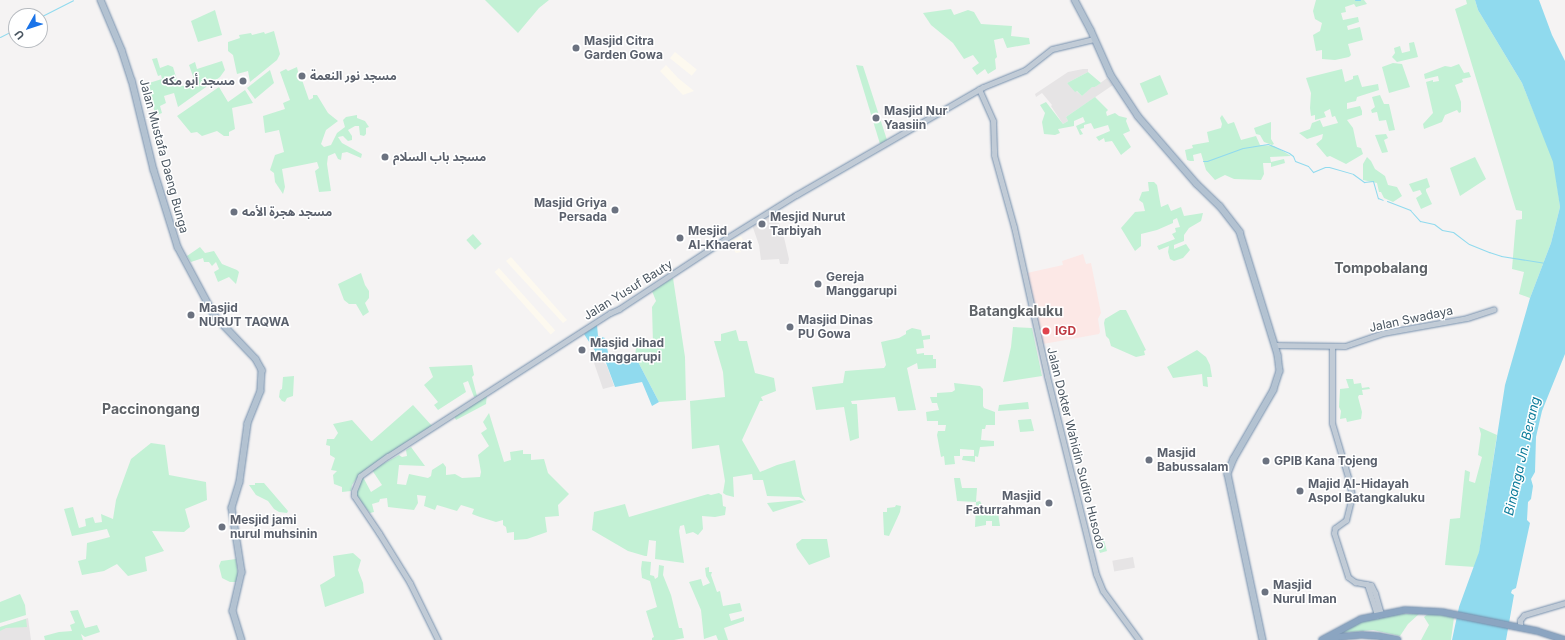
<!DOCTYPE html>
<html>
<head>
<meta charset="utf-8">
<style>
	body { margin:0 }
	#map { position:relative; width:1565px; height:640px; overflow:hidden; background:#f5f3f3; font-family:Inter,"Noto Sans Arabic",sans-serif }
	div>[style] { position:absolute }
	.commercial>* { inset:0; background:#fdf9ef; transform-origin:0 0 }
	.education>* { inset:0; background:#e6e4e5; transform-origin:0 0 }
	.medical>* { inset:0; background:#fce8e6 }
	.green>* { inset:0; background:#c3f1d5; transform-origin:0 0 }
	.water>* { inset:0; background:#90daee }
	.stream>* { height:1px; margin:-0.5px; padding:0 0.5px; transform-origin:0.5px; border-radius:0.5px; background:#90daee }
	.roads { filter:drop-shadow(0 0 1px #7690ad) drop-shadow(0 0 1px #7690ad) }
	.secondary>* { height:5px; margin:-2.5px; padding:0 2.5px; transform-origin:2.5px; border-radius:2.5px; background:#c1cbd6 }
	.primary>* { height:5.5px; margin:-2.75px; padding:0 2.75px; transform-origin:2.75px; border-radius:2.75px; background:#b3c2d1 }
	.highway>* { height:6px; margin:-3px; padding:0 3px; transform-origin:3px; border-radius:3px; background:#8ba5c1 }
	.dots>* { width:11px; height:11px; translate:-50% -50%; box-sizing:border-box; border:2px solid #fff; border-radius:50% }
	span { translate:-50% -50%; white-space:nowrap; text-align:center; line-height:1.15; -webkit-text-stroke:3px #fff; paint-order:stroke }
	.worship-label { font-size:12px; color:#5b616d; font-weight:700 }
	.left { translate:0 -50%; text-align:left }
	.right { translate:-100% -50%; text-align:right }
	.street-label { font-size:12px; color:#4a5661 }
	.health-label { font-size:12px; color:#be3a42; font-weight:700 }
	.water-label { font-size:13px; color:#0c7c9b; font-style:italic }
	.quarter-label { font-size:14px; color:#5f6368; font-weight:700 }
	.north { position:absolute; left:8px; top:8px; width:40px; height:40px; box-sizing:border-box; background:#fff; border:1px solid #b7bbc0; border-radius:50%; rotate:231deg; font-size:11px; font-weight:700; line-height:16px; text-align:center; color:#4a5661 }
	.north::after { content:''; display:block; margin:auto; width:14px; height:18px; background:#1a73e8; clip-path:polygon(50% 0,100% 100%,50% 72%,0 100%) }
</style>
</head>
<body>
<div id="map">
	<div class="commercial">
		<div style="left:675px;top:52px;width:28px;height:8px;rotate:39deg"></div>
		<div style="clip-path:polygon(666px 65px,678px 78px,694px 91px,683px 95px,660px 71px)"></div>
		<div style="clip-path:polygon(741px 236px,745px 244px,738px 247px,741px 252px,736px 253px,728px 241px)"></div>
		<div style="clip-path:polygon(511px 257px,567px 320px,563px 323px,506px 261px)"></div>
		<div style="left:499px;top:268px;width:84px;height:6px;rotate:48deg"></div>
	</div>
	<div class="education">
		<div style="clip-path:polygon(1083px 69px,1088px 69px,1088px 72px,1067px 83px,1082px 96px,1092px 86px,1095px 87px,1107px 78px,1113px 85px,1066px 117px,1068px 121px,1063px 124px,1051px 106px,1052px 105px,1042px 93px,1036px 97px,1035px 94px,1068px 72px)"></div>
		<div style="clip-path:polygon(774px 211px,783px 233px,789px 259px,788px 264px,780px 264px,779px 259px,761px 260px,759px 245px,752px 225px)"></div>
		<div style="clip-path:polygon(600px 358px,607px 366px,614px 386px,603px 389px,593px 360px)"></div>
		<div style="left:1133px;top:557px;width:11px;height:21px;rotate:80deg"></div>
		<div style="clip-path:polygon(28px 618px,31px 640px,0 640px,0 627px)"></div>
	</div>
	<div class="medical">
		<div style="clip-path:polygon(1083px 254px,1086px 264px,1091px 263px,1101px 313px,1098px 319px,1100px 332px,1099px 334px,1043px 344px,1027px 273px,1063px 265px,1062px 261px)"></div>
	</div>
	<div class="green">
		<div style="clip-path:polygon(485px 0,549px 0,539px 8px,518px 33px)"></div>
		<div style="clip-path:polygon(1316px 0,1364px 0,1367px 4px,1356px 7px,1354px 4px,1345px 7px,1346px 12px,1341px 13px,1343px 20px,1358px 17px,1359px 22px,1347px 26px,1348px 30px,1360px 27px,1363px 40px,1348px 44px,1351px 55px,1349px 57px,1335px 60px,1322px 59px,1322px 50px,1316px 51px,1313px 35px,1320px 31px,1322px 23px,1315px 19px,1313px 11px)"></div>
		<div style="clip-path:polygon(1466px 0,1475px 0,1478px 10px,1522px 83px,1554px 162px,1560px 207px,1551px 243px,1530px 298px,1519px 294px,1524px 272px,1512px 269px,1516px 220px,1522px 219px,1522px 211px,1516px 210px,1455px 9px,1467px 4px)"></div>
		<div style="clip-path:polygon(951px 9px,954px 15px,968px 10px,974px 12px,981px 24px,1012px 26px,1011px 36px,1029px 38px,1030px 44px,1007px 48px,1003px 38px,994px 40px,997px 57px,995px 59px,996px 69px,988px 74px,985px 69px,977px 75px,972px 68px,979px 63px,973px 55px,964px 59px,953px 43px,931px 25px,923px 13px)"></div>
		<div style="clip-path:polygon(215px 10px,222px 35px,198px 42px,191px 21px)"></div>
		<div style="clip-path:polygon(274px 31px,280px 54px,277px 60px,250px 82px,248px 71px,237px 74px,233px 55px,228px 51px,228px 42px,240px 38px,239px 35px,251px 33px,252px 35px,264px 32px,265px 34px)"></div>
		<div style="clip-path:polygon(1414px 42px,1418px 57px,1397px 62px,1392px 57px,1395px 53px,1394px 48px,1400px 46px,1402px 53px,1410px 51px,1409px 43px)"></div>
		<div style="clip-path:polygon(157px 58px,160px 68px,168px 65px,173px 67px,179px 87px,195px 82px,189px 65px,195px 62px,197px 69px,222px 61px,225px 70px,220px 77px,178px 107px,174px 93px,164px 96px,166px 103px,160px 106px,162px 113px,157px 115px,155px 115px,149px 83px,162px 79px,161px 75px,158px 76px,152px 59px)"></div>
		<div style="clip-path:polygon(1393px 63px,1402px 64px,1410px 87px,1389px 93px,1382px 67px)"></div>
		<div style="clip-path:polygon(1459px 64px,1464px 73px,1469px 72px,1471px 77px,1462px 79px,1463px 82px,1455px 85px,1461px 102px,1461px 112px,1459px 113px,1457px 110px,1445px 115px,1442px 122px,1424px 129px,1423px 124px,1433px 113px,1426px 82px,1433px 80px,1433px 82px,1439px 81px,1438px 76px,1425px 79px,1424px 74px,1445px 66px,1451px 67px)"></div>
		<div style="clip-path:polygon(856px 65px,863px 66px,887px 140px,880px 144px)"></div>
		<div style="clip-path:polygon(297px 67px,300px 81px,302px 80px,309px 100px,313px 98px,313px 95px,317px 95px,328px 113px,338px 121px,326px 130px,321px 144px,324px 147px,331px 145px,337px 133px,345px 127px,343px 120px,346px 117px,357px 115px,357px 118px,365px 121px,369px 127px,366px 128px,366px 134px,364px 136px,360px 135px,359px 126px,355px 126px,348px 130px,352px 136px,352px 140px,348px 141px,343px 136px,338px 137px,342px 143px,362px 154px,361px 158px,347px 152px,342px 153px,341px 160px,338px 159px,335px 153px,328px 156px,327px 164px,331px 191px,319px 192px,315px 171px,319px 168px,317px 162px,282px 169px,285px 187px,283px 194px,275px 182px,274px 173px,270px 170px,275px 155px,284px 152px,279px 130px,265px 133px,263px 116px,285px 109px,283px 103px,290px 100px,280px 72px,286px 69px,288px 71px)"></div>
		<div style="clip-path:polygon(1342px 69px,1345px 82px,1353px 79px,1353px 76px,1358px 75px,1362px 87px,1378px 84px,1379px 90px,1357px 97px,1356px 101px,1347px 103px,1347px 109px,1360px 106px,1362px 111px,1362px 115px,1347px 120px,1353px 128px,1357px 147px,1361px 148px,1363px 154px,1346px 164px,1330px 156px,1327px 157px,1316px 144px,1322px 139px,1323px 134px,1307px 139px,1299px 133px,1310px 129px,1312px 123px,1320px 120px,1323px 127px,1338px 123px,1335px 116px,1332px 117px,1330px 109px,1324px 112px,1326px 117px,1315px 120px,1315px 115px,1311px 116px,1310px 108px,1311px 93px,1306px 78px)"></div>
		<div style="clip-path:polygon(270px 70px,274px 83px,255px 99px,247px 88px)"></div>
		<div style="clip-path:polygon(1088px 72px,1101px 83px,1095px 87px,1092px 87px,1082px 96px,1077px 91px,1075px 92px,1067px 83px)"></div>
		<div style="left:1160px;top:75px;width:21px;height:22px;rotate:67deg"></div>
		<div style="clip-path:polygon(219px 87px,228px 102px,245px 90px,253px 103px,232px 108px,235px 129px,229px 132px,229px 136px,224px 136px,217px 131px,202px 136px,197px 132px,191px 133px,177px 116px)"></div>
		<div style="clip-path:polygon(1380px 95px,1384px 104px,1389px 104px,1395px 130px,1389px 131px,1386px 120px,1379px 121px,1377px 112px,1372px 113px,1371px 110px,1375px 107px,1372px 97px)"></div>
		<div style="clip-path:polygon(1095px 97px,1108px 110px,1106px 112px,1107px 116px,1115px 113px,1119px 116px,1127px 118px,1126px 121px,1130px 131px,1123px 134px,1131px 147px,1121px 155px,1112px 141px,1105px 142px,1104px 138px,1099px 141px,1096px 137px,1110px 131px,1108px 125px,1094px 129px,1091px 123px,1084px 125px,1084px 128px,1080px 129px,1083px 134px,1080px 135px,1076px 126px,1085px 122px,1083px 117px,1074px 121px,1074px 126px,1058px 129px,1060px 133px,1055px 135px,1044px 134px,1042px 122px,1045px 113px,1040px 105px,1046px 102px,1063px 124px,1068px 121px,1066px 117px)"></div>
		<div style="clip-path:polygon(1222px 115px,1228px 124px,1234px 122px,1241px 140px,1256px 136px,1260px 145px,1274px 146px,1291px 156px,1270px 157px,1271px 162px,1284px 159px,1285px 163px,1271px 167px,1271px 163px,1263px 163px,1264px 174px,1261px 180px,1234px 179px,1225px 175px,1215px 180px,1206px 170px,1201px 153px,1193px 155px,1194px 161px,1190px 161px,1187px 160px,1185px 150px,1193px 148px,1192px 145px,1209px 142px,1207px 132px,1221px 128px,1222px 124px,1220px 118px)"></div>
		<div style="clip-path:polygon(1271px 122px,1271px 139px,1274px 144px,1272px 145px,1264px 142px,1260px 135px,1256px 134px,1254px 128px)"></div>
		<div style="clip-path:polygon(1386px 134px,1388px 138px,1384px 140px,1388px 152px,1382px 153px,1375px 135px)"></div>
		<div style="clip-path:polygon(1367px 157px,1371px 161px,1375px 169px,1385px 176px,1388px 185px,1397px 187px,1402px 196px,1393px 202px,1384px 198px,1381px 192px,1379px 192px,1377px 183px,1363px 180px,1363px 164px)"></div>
		<div style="clip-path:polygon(1475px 157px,1486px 179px,1460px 196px,1450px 168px)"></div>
		<div style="clip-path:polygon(1427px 178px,1430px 187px,1426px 189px,1426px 191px,1432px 204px,1421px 209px,1416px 198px,1422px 194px,1420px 190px,1413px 192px,1409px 184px)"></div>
		<div style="clip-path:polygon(1148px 182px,1154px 182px,1157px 185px,1161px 207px,1168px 204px,1171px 211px,1181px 207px,1184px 216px,1203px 213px,1201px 221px,1189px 228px,1184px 235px,1184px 241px,1174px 245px,1174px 249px,1186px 244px,1190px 250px,1183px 258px,1174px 261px,1170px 259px,1168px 252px,1169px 246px,1159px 250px,1157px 246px,1175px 239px,1172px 234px,1176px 232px,1175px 228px,1180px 227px,1177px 218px,1173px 220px,1173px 223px,1157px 230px,1141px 234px,1141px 246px,1135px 251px,1121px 228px,1135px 212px,1145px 211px,1143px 203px,1139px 200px,1142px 192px,1149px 191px)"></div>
		<div style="left:473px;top:234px;width:13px;height:9px;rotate:48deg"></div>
		<div style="clip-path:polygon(200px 247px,205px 253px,214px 251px,222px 264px,237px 270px,239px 272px,236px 284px,229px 277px,218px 282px,214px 272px,219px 269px,216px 262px,212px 266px,209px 262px,204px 262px,203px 258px,191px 262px,187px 256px)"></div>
		<div style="clip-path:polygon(361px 273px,365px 285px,369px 291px,369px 298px,365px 303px,369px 312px,363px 316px,356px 304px,349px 304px,344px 300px,338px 284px)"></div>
		<div style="clip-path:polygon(673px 278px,685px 357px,686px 400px,659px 402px,635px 356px,636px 348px,653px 344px,652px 307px,656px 301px,652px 291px)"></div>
		<div style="clip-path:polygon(1120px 310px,1126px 310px,1146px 350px,1144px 351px,1145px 355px,1136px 357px,1111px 346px,1109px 339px,1106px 336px,1104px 323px,1105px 319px)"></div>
		<div style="clip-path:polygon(1013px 327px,1032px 328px,1042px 376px,1003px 382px,1011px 347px)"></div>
		<div style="clip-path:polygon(912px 328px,921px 330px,922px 336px,930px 335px,930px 339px,923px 340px,924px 348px,916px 349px,917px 354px,924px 353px,924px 355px,933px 355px,933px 359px,936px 359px,936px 368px,918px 369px,917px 363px,907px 368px,916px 410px,898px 411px,895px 397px,851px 401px,852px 404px,857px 404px,859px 438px,850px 441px,844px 407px,816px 410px,812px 387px,843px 383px,845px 371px,884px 368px,886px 365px,881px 342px,899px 338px,906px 334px,906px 331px)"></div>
		<div style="clip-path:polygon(736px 330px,739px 341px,747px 341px,755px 373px,774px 378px,776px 391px,761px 397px,763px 401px,760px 401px,742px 440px,760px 472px,777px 465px,795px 460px,802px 494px,806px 501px,799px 497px,767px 496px,763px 480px,753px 480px,752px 474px,733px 477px,734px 497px,726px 495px,723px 493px,725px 481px,719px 445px,692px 449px,690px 401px,725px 397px,723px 372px,714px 341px,721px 341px,721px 334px)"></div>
		<div style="clip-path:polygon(1197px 350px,1206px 357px,1210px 365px,1212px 377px,1207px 377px,1208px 387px,1203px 386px,1202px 374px,1173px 378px,1167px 367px)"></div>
		<div style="clip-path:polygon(472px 365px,474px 375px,472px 377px,477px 396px,474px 397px,468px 381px,463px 383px,466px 392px,438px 410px,434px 405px,438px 402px,424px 385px,433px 377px,429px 367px)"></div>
		<div style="clip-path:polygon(294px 376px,293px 396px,287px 398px,285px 402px,282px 401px,279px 397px,280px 390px,282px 389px,283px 377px)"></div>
		<div style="clip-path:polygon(1346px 379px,1353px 379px,1354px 384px,1361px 383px,1362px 388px,1369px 387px,1370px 389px,1362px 390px,1363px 395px,1359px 395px,1358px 397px,1362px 412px,1361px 419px,1347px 422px,1346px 418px,1340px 419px,1341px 411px,1339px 407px,1340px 389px,1349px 388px)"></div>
		<div style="clip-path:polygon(954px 383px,980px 386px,983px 389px,983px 406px,984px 408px,995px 412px,995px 425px,986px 425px,985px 429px,982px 429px,981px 440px,994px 441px,994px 446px,980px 447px,978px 457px,975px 456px,975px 462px,962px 460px,963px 456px,974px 456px,974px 450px,960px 449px,960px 456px,954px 456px,955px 464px,945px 465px,944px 456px,941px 457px,937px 435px,938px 431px,945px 431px,946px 425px,938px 425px,938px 421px,927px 421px,926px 412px,939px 410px,937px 403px,932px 403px,930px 397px,937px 397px,937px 393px,952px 392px,955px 390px)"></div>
		<div style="clip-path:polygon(487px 394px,486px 404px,456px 420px,454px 416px)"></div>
		<div style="clip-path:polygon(1028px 402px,1029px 409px,998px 411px,999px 405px)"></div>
		<div style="clip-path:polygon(413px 405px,433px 427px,359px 475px,352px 485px,351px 491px,342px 492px,342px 487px,334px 484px,333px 475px,337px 471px,331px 470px,335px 458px,330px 455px,330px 446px,326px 445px,327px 439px,334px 439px,338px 433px,333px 424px,352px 420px,371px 441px,372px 441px)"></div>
		<div style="clip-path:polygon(489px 413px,504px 462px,511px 460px,510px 452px,523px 450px,523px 454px,531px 454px,531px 460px,544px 459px,548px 473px,569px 494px,558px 505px,559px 516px,545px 517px,547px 532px,527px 539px,514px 540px,514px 532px,507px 533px,506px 527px,503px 525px,503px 520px,496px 522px,480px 517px,472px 514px,474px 509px,461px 505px,457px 511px,437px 505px,435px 510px,424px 506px,426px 496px,417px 495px,418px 503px,414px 510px,388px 507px,387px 498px,380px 499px,379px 502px,372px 504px,374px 512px,370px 513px,355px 494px,357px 486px,363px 477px,371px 492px,382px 485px,372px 470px,399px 455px,402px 457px,407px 456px,406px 450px,411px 447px,425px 466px,399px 465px,397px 484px,406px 485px,409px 474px,428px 478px,431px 476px,432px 470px,443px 463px,446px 467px,446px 475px,455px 474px,462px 478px,480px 477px,481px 472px,478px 455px,489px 446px,481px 433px,487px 429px,483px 422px)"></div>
		<div style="clip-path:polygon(1031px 419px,1034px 431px,1020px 432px,1018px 420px)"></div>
		<div style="clip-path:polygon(1479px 427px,1497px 435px,1479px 553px,1475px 567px,1445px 565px,1450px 519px,1460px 518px,1465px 470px,1470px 472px,1469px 481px,1475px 483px,1482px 457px,1478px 455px,1481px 434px)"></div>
		<div style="clip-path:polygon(151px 443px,165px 445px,169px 475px,206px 482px,207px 500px,185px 509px,190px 527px,184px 532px,152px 531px,164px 551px,145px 557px,147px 571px,128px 576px,117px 564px,104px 571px,82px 575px,78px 561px,86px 559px,87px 543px,110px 537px,107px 529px,72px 536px,64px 509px,73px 507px,79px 528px,86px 526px,85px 519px,93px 517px,95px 523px,102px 522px,101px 514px,113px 519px,116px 500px,131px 459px)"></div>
		<div style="clip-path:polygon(954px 478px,960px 478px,962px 488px,977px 488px,976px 502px,980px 501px,983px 507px,997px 506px,1000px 526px,992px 526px,992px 521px,986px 521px,986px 525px,975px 527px,976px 502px,957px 501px)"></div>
		<div style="clip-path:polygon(255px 483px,264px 483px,288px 511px,287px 513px,279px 512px,274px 509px,268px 501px,256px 495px,249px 485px,255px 485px)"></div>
		<div style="clip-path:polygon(719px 493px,722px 495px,723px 506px,726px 507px,725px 515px,715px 517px,702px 516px,703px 529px,698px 535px,693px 532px,686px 534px,684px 525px,680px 526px,679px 531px,684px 563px,655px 559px,656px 541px,649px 540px,647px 556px,645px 556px,628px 551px,592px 530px,594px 512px,625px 504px,629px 517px,708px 494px,711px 495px)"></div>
		<div style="clip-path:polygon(800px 500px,804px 502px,773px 512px,767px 503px)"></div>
		<div style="clip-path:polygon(896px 505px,901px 506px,900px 512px,889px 536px,884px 535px,883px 512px,887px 512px,887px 508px,895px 507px)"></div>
		<div style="clip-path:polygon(1103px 537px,1107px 551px,1100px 553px,1095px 540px)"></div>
		<div style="clip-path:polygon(802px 539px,827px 539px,830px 557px,809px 565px,797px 548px,796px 544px)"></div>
		<div style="clip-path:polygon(353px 553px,361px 560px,358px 570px,363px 583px,364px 593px,325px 607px,320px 585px,335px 576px,333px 556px)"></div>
		<div style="clip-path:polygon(236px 559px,238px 577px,236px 582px,230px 582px,222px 578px,219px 566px,221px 561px)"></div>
		<div style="clip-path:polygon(642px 561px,651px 562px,650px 575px,654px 576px,655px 579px,658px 577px,659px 565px,664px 566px,663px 575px,671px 595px,679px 628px,682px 628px,684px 638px,674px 640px,652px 640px,652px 638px,654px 637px,646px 611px,657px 607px,650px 581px,642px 578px,641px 569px)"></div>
		<div style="clip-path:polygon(709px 567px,709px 572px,712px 572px,711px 575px,717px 592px,720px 591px,723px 606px,740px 603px,742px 611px,729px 614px,731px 621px,744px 617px,744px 621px,724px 628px,728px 640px,718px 640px,716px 635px,704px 639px,701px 610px,689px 582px,701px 579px,703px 586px,710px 583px,706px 576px,705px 568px)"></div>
		<div style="clip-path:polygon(20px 594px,25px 605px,26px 615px,0 623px,0 602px)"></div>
		<div style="clip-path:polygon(78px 610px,85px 628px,97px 625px,100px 632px,85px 637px,81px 634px,83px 640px,45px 640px,44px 636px,59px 632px,72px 631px,70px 625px,75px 623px,70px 611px)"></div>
		<div style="clip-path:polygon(1429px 613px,1454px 617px,1451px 640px,1421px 640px,1429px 625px,1424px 617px)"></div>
		<div style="clip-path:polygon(1403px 614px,1419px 614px,1408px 624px,1400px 636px,1373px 630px,1341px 633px,1340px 631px,1374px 616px)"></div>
		<div style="clip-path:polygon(26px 619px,27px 627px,6px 628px,0 631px,0 627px)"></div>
	</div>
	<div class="water">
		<div style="clip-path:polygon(1475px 0,1539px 0,1552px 35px,1565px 61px,1565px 354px,1542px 411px,1536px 437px,1535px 472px,1531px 479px,1533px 486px,1531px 499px,1528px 502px,1527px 520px,1530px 523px,1516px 588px,1512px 590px,1511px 593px,1514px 595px,1506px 640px,1452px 640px,1459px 607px,1479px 552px,1505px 385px,1530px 298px,1551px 243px,1560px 207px,1553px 162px,1522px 83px,1478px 10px)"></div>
		<div style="clip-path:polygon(597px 325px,598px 336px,605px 338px,609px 357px,632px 358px,635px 356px,659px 402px,652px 406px,642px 382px,615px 387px,605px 360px,597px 354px,584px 334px)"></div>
	</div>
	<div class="stream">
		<div style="left:1355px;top:0;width:5px"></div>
		<div style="left:40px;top:17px;width:37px;rotate:-27deg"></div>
		<div style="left:0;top:37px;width:18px;rotate:-27deg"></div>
		<div style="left:1203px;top:161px;width:4px"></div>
		<div style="left:1207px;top:161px;width:38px;rotate:-20deg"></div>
		<div style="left:1243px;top:148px;width:25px;rotate:-9deg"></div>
		<div style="left:1268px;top:144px;width:23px;rotate:23deg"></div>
		<div style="left:1289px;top:153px;width:5px;rotate:37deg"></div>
		<div style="left:1293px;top:156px;width:5px;rotate:68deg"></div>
		<div style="left:1295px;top:161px;width:14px;rotate:21deg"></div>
		<div style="left:1308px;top:166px;width:8px;rotate:50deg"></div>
		<div style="left:1313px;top:172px;width:13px;rotate:-23deg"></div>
		<div style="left:1325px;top:167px;width:4px"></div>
		<div style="left:1329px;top:167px;width:25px;rotate:16deg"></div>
		<div style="left:1353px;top:174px;width:14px;rotate:36deg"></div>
		<div style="left:1364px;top:182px;width:9px;rotate:-6deg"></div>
		<div style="left:1373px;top:181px;width:18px;rotate:74deg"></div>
		<div style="left:1378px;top:198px;width:5px;rotate:22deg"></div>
		<div style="left:1387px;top:201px;width:25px;rotate:21deg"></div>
		<div style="left:1410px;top:210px;width:15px;rotate:48deg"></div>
		<div style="left:1420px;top:221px;width:14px;rotate:12deg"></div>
		<div style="left:1434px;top:224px;width:10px;rotate:37deg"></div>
		<div style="left:1442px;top:230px;width:11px;rotate:10deg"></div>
		<div style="left:1453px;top:232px;width:20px;rotate:37deg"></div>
		<div style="left:1469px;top:244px;width:22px;rotate:22deg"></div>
		<div style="left:1489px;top:252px;width:13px;rotate:18deg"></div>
		<div style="left:1501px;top:256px;width:45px;rotate:9deg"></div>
	</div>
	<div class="roads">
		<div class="secondary">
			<div style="left:979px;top:89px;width:35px;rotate:66deg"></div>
			<div style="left:993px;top:121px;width:34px;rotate:88deg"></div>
			<div style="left:994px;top:155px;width:75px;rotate:74.5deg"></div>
			<div style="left:1014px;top:227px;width:153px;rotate:77.5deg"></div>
			<div style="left:1047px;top:376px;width:204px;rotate:76.1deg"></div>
			<div style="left:1096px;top:574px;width:18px;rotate:68deg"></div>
			<div style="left:1103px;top:591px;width:61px;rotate:53.7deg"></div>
			<div style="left:1275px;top:345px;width:70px;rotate:0.8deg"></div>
			<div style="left:1345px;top:346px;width:40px;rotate:-18.9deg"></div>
			<div style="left:1383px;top:333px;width:85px;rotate:-10.1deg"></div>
			<div style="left:1467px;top:318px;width:28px;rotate:-18deg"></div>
			<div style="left:1332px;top:347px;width:76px;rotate:90deg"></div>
			<div style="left:1332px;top:423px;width:56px;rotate:73.5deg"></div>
			<div style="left:1348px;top:477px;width:19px;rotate:78deg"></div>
			<div style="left:1352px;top:496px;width:25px;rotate:104deg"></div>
			<div style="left:1346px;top:520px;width:14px;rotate:144deg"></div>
			<div style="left:1335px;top:528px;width:5px;rotate:101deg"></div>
			<div style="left:1334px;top:533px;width:46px;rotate:72.3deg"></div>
			<div style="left:1348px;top:577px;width:9px;rotate:36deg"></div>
			<div style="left:1355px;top:582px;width:16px;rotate:11deg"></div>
			<div style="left:1371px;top:585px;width:9px;rotate:63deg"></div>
			<div style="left:1375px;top:593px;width:22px;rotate:74deg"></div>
			<div style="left:1367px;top:584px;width:33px;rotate:72deg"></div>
			<div style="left:1520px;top:627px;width:7px;rotate:-90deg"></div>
			<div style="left:1520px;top:620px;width:6px;rotate:-51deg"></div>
			<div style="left:1524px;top:615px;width:43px;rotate:-16.3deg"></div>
			<div style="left:438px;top:640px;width:64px;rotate:-116.2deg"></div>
			<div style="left:410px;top:583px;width:59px;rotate:-121.8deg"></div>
			<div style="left:379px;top:533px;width:45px;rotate:-124deg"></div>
			<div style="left:354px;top:496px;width:5px;rotate:-90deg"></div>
			<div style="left:354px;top:491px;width:16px;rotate:-68deg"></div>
			<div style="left:360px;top:476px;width:34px;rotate:-36deg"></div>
			<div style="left:388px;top:456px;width:264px;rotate:-32.8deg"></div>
			<div style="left:610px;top:313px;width:10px;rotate:-24deg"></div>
			<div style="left:619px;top:309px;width:127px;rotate:-33.4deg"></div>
			<div style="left:725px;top:239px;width:84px;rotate:-31.8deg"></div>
			<div style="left:796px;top:195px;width:216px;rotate:-30deg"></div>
			<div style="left:983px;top:87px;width:45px;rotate:-22deg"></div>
			<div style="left:1025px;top:70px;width:34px;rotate:-38deg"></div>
			<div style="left:1052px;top:49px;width:43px;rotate:-13.4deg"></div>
		</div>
		<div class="primary">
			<div style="left:101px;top:0;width:54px;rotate:67.2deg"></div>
			<div style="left:122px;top:50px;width:32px;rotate:72deg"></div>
			<div style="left:132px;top:80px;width:93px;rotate:76.3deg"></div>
			<div style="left:154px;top:170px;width:81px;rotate:72.7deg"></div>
			<div style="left:178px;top:247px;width:78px;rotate:61.8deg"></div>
			<div style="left:215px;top:316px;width:59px;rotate:46.4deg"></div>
			<div style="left:256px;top:359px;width:13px;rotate:61deg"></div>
			<div style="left:262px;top:370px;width:21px;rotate:93deg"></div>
			<div style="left:261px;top:391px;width:35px;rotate:112deg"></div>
			<div style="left:248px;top:424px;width:59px;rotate:97.9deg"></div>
			<div style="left:240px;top:482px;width:27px;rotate:107deg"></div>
			<div style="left:232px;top:508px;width:65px;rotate:81.1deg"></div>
			<div style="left:242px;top:572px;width:40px;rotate:103deg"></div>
			<div style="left:233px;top:611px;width:30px;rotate:73deg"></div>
			<div style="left:1075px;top:0;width:34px;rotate:62deg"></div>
			<div style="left:1091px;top:30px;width:49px;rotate:66deg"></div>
			<div style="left:1111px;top:75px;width:49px;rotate:56.6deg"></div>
			<div style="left:1138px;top:116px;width:90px;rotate:49.1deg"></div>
			<div style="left:1197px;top:184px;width:32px;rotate:44deg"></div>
			<div style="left:1220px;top:206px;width:33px;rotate:52deg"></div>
			<div style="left:1240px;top:232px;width:129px;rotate:72.8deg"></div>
			<div style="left:1278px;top:355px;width:16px;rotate:83deg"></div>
			<div style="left:1280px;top:371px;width:20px;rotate:108deg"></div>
			<div style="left:1274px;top:390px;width:80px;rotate:120.1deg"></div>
			<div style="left:1234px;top:459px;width:16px;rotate:112deg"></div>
			<div style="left:1228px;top:474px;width:170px;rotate:78.1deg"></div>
		</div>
		<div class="highway">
			<div style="left:1326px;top:638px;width:37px;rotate:-5deg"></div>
			<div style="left:1363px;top:635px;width:15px;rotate:4deg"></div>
			<div style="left:1378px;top:636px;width:20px;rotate:11deg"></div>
			<div style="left:1322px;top:640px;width:44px;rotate:-28.3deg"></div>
			<div style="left:1361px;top:619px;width:45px;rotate:-11.6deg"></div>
			<div style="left:1405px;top:610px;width:37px;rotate:3deg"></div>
			<div style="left:1442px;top:612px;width:97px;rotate:11.3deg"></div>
			<div style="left:1537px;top:631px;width:29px;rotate:18deg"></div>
		</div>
	</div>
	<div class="dots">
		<div style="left:576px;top:48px;background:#6b7280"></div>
		<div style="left:302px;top:76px;background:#6b7280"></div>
		<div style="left:243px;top:81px;background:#6b7280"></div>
		<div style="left:876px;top:118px;background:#6b7280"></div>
		<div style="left:385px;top:157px;background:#6b7280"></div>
		<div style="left:615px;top:210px;background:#6b7280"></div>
		<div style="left:234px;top:212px;background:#6b7280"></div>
		<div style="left:762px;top:224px;background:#6b7280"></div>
		<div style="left:680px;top:238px;background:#6b7280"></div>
		<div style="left:818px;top:284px;background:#6b7280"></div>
		<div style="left:191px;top:315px;background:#6b7280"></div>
		<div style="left:790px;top:327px;background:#6b7280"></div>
		<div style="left:1046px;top:331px;background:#e0444e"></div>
		<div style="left:582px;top:350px;background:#6b7280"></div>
		<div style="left:1149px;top:460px;background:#6b7280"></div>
		<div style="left:1266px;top:461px;background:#6b7280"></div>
		<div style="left:1300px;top:491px;background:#6b7280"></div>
		<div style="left:1049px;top:503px;background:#6b7280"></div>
		<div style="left:222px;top:527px;background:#6b7280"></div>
		<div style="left:1265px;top:592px;background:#6b7280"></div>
	</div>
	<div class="worship-label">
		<span class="left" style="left:584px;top:48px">Masjid Citra<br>Garden Gowa</span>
		<span class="left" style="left:310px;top:76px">مسجد نور النعمة</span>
		<span class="right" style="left:235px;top:81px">مسجد أبو مكه</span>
		<span class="left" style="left:884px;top:118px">Masjid Nur<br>Yaasiin</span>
		<span class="left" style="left:393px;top:157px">مسجد باب السلام</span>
		<span class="right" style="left:607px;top:210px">Masjid Griya<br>Persada</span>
		<span class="left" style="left:242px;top:212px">مسجد هجرة الأمه</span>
		<span class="left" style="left:770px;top:224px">Mesjid Nurut<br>Tarbiyah</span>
		<span class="left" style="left:688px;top:238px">Mesjid<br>Al-Khaerat</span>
		<span class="left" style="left:826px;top:284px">Gereja<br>Manggarupi</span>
		<span class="left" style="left:199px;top:315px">Masjid<br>NURUT TAQWA</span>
		<span class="left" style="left:798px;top:327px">Masjid Dinas<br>PU Gowa</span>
		<span class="left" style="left:590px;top:350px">Masjid Jihad<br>Manggarupi</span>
		<span class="left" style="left:1157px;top:460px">Masjid<br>Babussalam</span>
		<span class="left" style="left:1274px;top:461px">GPIB Kana Tojeng</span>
		<span class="left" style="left:1308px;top:491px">Majid Al-Hidayah<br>Aspol Batangkaluku</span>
		<span class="right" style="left:1041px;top:503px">Masjid<br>Faturrahman</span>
		<span class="left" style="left:230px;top:527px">Mesjid jami<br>nurul muhsinin</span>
		<span class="left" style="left:1273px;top:592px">Masjid<br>Nurul Iman</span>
	</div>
	<div class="street-label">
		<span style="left:164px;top:156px;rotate:75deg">Jalan Mustafa Daeng Bunga</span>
		<span style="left:628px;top:290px;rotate:-32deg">Jalan Yusuf Bauty</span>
		<span style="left:1411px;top:319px;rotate:-12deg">Jalan Swadaya</span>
		<span style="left:1076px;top:448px;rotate:76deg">Jalan Dokter Wahidin Sudiro Husodo</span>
	</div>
	<div class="health-label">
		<span class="left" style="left:1055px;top:331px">IGD</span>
	</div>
	<div class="water-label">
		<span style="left:1522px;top:456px;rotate:-77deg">Binanga Jn. Berang</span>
	</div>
	<div class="quarter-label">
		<span style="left:1381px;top:268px">Tompobalang</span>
		<span style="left:1016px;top:311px">Batangkaluku</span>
		<span style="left:151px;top:409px">Paccinongang</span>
	</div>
	<div class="north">U</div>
</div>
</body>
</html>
